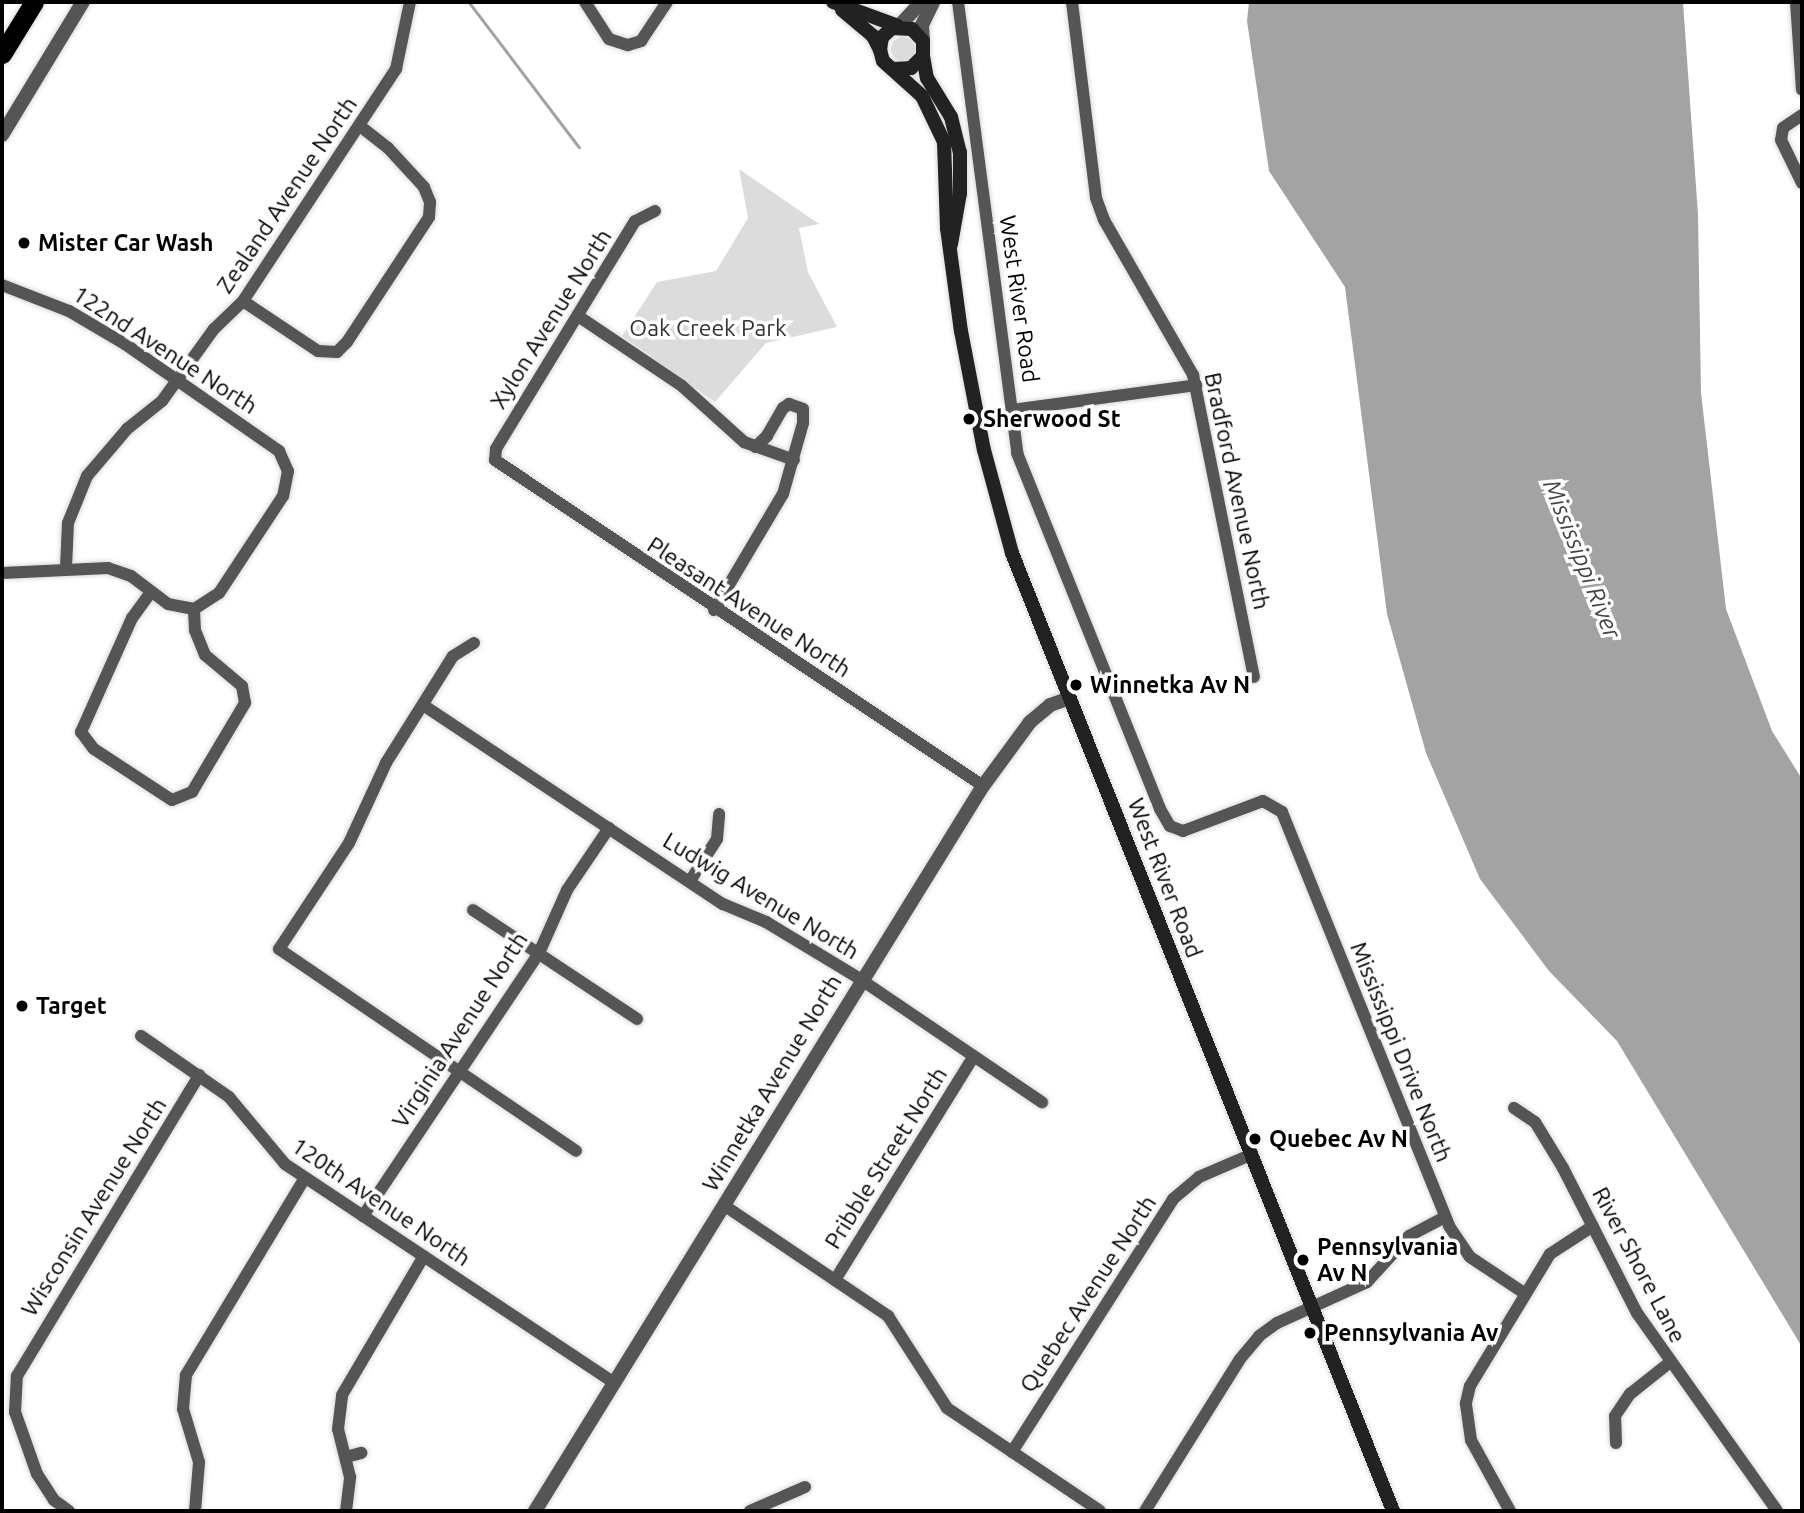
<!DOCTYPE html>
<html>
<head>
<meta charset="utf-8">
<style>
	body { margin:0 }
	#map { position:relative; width:1804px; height:1513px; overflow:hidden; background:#fff; font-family:Ubuntu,sans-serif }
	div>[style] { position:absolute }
	.green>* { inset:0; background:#dcdcdc }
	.round { border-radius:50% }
	.water>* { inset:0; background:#a3a3a3 }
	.stream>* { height:2.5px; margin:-1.25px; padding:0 1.25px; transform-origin:1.25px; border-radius:1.25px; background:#a3a3a3 }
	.roads { filter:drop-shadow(0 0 2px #dbdbdb) drop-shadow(0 0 2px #dbdbdb) }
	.minor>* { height:12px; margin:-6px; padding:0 6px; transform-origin:6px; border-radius:6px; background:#555 }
	.tertiary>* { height:14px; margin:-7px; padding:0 7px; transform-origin:7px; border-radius:7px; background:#555 }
	.secondary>* { height:14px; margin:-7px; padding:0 7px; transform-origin:7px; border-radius:7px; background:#222 }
	.trunk>* { height:19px; margin:-9.5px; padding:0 9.5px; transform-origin:9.5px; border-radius:9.5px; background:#000 }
	.dots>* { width:19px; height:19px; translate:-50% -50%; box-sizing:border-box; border:4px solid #fff; border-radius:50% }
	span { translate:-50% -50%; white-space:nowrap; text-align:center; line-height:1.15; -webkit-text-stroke:7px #fff; paint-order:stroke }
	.street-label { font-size:23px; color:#000 }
	.poi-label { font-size:23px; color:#000; font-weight:700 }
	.left { translate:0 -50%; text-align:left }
	.park-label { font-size:23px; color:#333 }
	.water-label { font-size:24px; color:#444; font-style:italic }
	.frame { position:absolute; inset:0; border:4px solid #000; pointer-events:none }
</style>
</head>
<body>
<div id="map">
	<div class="green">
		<div class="round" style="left:891px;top:37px;width:24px;height:24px"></div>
		<div style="clip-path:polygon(739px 169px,819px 224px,799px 228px,808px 272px,837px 327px,766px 343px,715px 402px,622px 336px,657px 282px,716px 271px,748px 218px)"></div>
	</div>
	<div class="water">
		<div style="clip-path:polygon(1249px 2px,1683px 2px,1698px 215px,1701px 393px,1726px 609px,1772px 731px,1802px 779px,1802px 1347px,1617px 1041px,1549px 971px,1480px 879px,1426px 753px,1387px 614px,1345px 287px,1269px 171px,1247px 21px)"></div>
	</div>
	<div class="stream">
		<div style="left:469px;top:2px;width:182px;rotate:52.8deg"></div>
	</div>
	<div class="roads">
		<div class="minor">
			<div style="left:585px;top:2px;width:44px;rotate:57deg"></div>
			<div style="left:609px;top:39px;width:20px;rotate:18deg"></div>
			<div style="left:628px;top:45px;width:14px;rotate:-17deg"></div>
			<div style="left:641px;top:41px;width:47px;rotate:-56.3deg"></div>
			<div style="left:958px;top:2px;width:455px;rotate:82.5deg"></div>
			<div style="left:1017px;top:453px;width:384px;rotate:68.1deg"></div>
			<div style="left:1160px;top:809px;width:20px;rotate:60deg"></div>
			<div style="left:1170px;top:826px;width:14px;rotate:21deg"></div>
			<div style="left:1183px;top:831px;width:85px;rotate:-20.6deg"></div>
			<div style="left:1263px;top:801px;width:22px;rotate:30deg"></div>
			<div style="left:1282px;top:812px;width:446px;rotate:68deg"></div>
			<div style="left:1449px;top:1226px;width:37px;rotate:56deg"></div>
			<div style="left:1470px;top:1257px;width:65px;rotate:33.7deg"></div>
			<div style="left:1072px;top:2px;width:197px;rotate:83deg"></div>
			<div style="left:1096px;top:198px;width:23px;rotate:70deg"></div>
			<div style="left:1104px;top:220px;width:179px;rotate:60.1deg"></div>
			<div style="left:1193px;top:375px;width:308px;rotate:78.6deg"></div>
			<div style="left:1796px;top:2px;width:88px;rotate:86.1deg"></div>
			<div style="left:1802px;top:115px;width:23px;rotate:146deg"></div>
			<div style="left:1783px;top:128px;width:12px;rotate:99deg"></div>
			<div style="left:1781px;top:140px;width:48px;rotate:64deg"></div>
			<div style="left:655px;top:211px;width:22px;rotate:153deg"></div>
			<div style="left:635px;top:221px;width:267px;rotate:121.4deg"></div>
			<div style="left:496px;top:449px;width:11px;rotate:95deg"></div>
			<div style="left:495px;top:460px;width:587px;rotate:33.74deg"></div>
			<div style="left:2px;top:285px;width:72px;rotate:21.2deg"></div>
			<div style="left:69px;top:311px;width:65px;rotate:30.5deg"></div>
			<div style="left:125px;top:344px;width:188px;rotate:34.8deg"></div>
			<div style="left:279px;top:451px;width:22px;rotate:66deg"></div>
			<div style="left:288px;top:471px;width:25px;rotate:101deg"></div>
			<div style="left:283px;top:496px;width:116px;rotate:123.4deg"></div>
			<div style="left:219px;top:593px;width:30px;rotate:147deg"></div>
			<div style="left:194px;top:609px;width:26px;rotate:-169deg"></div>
			<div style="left:168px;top:604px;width:46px;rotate:-142.9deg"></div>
			<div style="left:131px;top:576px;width:24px;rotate:-161deg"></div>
			<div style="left:108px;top:568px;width:106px;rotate:177.3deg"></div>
			<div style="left:243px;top:301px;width:90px;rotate:33.7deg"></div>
			<div style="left:318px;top:351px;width:19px;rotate:3deg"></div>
			<div style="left:337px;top:352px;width:14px;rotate:-45deg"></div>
			<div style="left:347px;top:342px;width:149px;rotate:-56.7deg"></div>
			<div style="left:429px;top:217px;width:15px;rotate:-86deg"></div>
			<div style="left:430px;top:202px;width:16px;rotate:-112deg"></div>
			<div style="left:424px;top:187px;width:53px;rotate:-132.7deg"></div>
			<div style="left:388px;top:148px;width:36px;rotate:-142deg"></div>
			<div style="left:578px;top:316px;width:125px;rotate:33.9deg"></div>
			<div style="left:682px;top:386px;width:84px;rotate:42.1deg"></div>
			<div style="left:744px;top:442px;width:53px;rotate:19.8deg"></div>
			<div style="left:1012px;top:410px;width:186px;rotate:-7.7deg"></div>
			<div style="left:66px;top:568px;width:45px;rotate:-87.5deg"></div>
			<div style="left:68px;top:523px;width:51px;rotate:-68deg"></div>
			<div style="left:87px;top:476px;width:62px;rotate:-49.6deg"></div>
			<div style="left:127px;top:429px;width:45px;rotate:-38.7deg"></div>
			<div style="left:162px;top:401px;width:89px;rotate:-54.2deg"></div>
			<div style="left:214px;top:329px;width:40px;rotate:-44deg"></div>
			<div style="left:243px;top:301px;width:278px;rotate:-56.6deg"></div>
			<div style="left:396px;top:69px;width:68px;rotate:-78.2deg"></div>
			<div style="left:151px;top:592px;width:32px;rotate:126deg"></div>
			<div style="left:132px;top:618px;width:125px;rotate:114.1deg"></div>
			<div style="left:81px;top:732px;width:21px;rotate:53deg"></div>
			<div style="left:94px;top:749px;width:93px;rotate:33.2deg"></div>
			<div style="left:172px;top:800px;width:22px;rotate:-22deg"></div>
			<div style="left:192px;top:792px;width:104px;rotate:-59.2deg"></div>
			<div style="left:245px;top:703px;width:17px;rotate:-100deg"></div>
			<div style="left:242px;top:686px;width:48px;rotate:-140deg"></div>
			<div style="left:205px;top:655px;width:27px;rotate:-112deg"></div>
			<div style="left:195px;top:630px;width:21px;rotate:-93deg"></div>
			<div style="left:714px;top:610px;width:135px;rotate:-59.3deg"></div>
			<div style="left:783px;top:494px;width:74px;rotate:-74.3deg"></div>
			<div style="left:803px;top:423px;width:14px;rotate:-90deg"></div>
			<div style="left:803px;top:409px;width:15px;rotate:-160deg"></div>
			<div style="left:789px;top:404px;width:7px;rotate:146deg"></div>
			<div style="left:783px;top:408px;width:32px;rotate:120deg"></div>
			<div style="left:767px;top:436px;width:16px;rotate:137deg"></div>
			<div style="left:474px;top:643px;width:25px;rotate:148deg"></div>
			<div style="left:453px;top:656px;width:126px;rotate:122.1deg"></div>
			<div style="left:386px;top:763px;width:88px;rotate:114.8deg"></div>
			<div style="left:349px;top:843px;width:127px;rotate:123.4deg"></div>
			<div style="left:279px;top:949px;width:359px;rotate:34.2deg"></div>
			<div style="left:423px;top:705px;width:360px;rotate:33.6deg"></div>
			<div style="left:723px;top:904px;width:47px;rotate:22.7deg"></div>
			<div style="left:766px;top:922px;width:110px;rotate:31.2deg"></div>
			<div style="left:860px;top:979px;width:220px;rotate:34.1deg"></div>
			<div style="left:690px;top:881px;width:50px;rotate:-57.3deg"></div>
			<div style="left:717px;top:839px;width:25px;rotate:-85deg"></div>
			<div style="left:473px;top:910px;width:197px;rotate:33.6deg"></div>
			<div style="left:141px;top:1036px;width:107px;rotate:34.7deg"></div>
			<div style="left:229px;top:1097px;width:87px;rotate:50.1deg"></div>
			<div style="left:285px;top:1164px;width:395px;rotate:33.6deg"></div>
			<div style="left:1514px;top:1108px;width:25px;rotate:34deg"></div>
			<div style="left:1535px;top:1122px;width:54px;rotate:58.7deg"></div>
			<div style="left:1563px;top:1168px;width:163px;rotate:63deg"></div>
			<div style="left:1637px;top:1313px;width:242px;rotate:54.7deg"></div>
			<div style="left:725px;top:1206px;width:197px;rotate:34deg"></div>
			<div style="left:888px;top:1316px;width:109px;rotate:57.3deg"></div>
			<div style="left:947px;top:1408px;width:184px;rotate:33.9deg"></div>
			<div style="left:363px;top:1216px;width:316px;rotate:-56.2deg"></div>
			<div style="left:539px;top:953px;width:69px;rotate:-66deg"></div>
			<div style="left:567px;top:890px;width:75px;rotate:-55.9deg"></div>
			<div style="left:835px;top:1280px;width:262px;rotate:-58.2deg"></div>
			<div style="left:1616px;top:1443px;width:27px;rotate:-92deg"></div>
			<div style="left:1615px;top:1416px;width:27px;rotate:-56deg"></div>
			<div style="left:1630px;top:1394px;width:50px;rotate:-38.5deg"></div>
			<div style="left:1012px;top:1452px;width:300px;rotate:-57.5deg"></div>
			<div style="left:1173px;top:1199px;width:34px;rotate:-40deg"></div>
			<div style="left:1199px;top:1177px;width:56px;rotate:-23.3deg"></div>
			<div style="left:346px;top:1457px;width:16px;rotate:-15deg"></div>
			<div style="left:69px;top:1511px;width:19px;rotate:-144deg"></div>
			<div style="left:54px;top:1500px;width:31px;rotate:-123deg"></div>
			<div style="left:37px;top:1474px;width:66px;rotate:-109.5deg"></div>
			<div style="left:15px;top:1412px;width:36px;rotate:-87deg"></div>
			<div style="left:17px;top:1376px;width:352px;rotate:-58.8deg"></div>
			<div style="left:195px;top:1511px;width:49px;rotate:-85.3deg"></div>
			<div style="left:199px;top:1462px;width:55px;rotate:-106.8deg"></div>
			<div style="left:183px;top:1409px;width:34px;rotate:-85deg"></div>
			<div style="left:186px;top:1375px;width:230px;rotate:-58.9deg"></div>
			<div style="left:346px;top:1511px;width:34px;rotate:-83deg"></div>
			<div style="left:350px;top:1477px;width:49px;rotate:-104deg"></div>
			<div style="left:338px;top:1429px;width:34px;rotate:-83deg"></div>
			<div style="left:342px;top:1395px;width:161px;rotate:-59.5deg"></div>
			<div style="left:750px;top:1511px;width:60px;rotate:-23.6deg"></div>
			<div style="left:1145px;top:1511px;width:179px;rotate:-58deg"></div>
			<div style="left:1240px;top:1359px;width:30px;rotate:-50deg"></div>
			<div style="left:1259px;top:1336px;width:22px;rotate:-36deg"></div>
			<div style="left:1277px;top:1323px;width:99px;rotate:-24.5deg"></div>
			<div style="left:1367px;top:1282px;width:62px;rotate:-47.6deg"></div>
			<div style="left:1409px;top:1236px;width:41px;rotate:-27.8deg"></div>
			<div style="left:1510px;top:1511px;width:81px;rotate:-118.8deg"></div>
			<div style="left:1471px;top:1440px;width:37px;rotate:-98deg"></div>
			<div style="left:1466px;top:1403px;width:17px;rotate:-77deg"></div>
			<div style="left:1470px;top:1386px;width:154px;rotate:-58.8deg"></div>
			<div style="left:1550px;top:1254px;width:51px;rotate:-33.1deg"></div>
		</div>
		<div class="tertiary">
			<div style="left:899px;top:26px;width:33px;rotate:-47deg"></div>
			<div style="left:923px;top:41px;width:16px;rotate:-94deg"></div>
			<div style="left:922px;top:25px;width:25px;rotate:-64deg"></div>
			<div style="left:2px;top:135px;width:156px;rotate:-58.7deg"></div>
			<div style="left:535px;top:1511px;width:852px;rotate:-58.29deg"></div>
			<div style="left:983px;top:786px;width:79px;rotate:-53.7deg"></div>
			<div style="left:1030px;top:722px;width:26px;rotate:-40deg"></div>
			<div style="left:1050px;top:705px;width:21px;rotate:-19deg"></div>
		</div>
		<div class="secondary">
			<div style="left:833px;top:2px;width:69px;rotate:20.3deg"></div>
			<div style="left:842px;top:10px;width:40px;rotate:40deg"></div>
			<div style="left:873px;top:36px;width:16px;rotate:63deg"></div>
			<div style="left:923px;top:56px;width:22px;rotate:80deg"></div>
			<div style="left:927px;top:78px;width:46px;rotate:58.4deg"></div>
			<div style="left:951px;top:117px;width:36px;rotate:76deg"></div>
			<div style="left:960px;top:152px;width:41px;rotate:90deg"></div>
			<div style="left:960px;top:193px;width:52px;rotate:100deg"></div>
			<div style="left:894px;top:69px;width:17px;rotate:-3deg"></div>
			<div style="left:911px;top:68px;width:17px;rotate:-45deg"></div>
			<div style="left:923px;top:56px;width:15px;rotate:-90deg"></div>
			<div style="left:923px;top:41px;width:16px;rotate:-133deg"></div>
			<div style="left:912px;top:29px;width:20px;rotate:-177deg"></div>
			<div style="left:892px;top:28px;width:13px;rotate:138deg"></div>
			<div style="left:882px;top:37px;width:13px;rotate:99deg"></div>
			<div style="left:880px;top:50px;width:11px;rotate:75deg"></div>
			<div style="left:883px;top:61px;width:52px;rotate:41.9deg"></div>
			<div style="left:922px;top:96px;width:51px;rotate:64.4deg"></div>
			<div style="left:944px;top:142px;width:86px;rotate:88deg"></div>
			<div style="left:947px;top:228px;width:104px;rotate:82.3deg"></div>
			<div style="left:961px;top:331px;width:121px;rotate:79.1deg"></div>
			<div style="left:984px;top:450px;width:107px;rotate:74.8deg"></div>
			<div style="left:1012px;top:553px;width:1031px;rotate:68.31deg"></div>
		</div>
		<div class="trunk">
			<div style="left:2px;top:54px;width:61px;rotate:-58.4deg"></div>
		</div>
	</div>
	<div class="dots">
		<div style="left:24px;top:243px;background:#000"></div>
		<div style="left:969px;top:419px;background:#000"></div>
		<div style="left:1076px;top:685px;background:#000"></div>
		<div style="left:22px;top:1006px;background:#000"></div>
		<div style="left:1255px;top:1139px;background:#000"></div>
		<div style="left:1303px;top:1260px;background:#000"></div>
		<div style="left:1310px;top:1333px;background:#000"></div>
	</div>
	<div class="street-label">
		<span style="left:287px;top:195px;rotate:-56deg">Zealand Avenue North</span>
		<span style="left:1019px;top:299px;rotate:82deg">West River Road</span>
		<span style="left:551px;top:319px;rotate:-58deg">Xylon Avenue North</span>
		<span style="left:165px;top:350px;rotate:33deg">122nd Avenue North</span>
		<span style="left:1237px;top:491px;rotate:78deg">Bradford Avenue North</span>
		<span style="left:749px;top:607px;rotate:33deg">Pleasant Avenue North</span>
		<span style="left:1165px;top:878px;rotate:69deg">West River Road</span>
		<span style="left:761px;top:896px;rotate:31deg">Ludwig Avenue North</span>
		<span style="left:460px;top:1030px;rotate:-57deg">Virginia Avenue North</span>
		<span style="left:1401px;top:1052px;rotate:68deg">Mississippi Drive North</span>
		<span style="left:772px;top:1083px;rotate:-59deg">Winnetka Avenue North</span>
		<span style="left:886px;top:1158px;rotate:-58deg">Pribble Street North</span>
		<span style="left:381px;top:1202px;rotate:34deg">120th Avenue North</span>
		<span style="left:94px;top:1207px;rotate:-58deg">Wisconsin Avenue North</span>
		<span style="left:1639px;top:1265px;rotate:62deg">River Shore Lane</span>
		<span style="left:1088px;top:1294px;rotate:-57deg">Quebec Avenue North</span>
	</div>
	<div class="poi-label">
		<span class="left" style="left:38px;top:243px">Mister Car Wash</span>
		<span class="left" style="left:983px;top:419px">Sherwood St</span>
		<span class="left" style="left:1090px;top:685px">Winnetka Av N</span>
		<span class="left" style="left:36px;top:1006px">Target</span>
		<span class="left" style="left:1269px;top:1139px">Quebec Av N</span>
		<span class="left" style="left:1317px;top:1260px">Pennsylvania<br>Av N</span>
		<span class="left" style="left:1324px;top:1333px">Pennsylvania Av</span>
	</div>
	<div class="park-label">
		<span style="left:708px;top:328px">Oak Creek Park</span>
	</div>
	<div class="water-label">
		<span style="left:1582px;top:559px;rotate:68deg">Mississippi River</span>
	</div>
	<div class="frame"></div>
</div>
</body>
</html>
